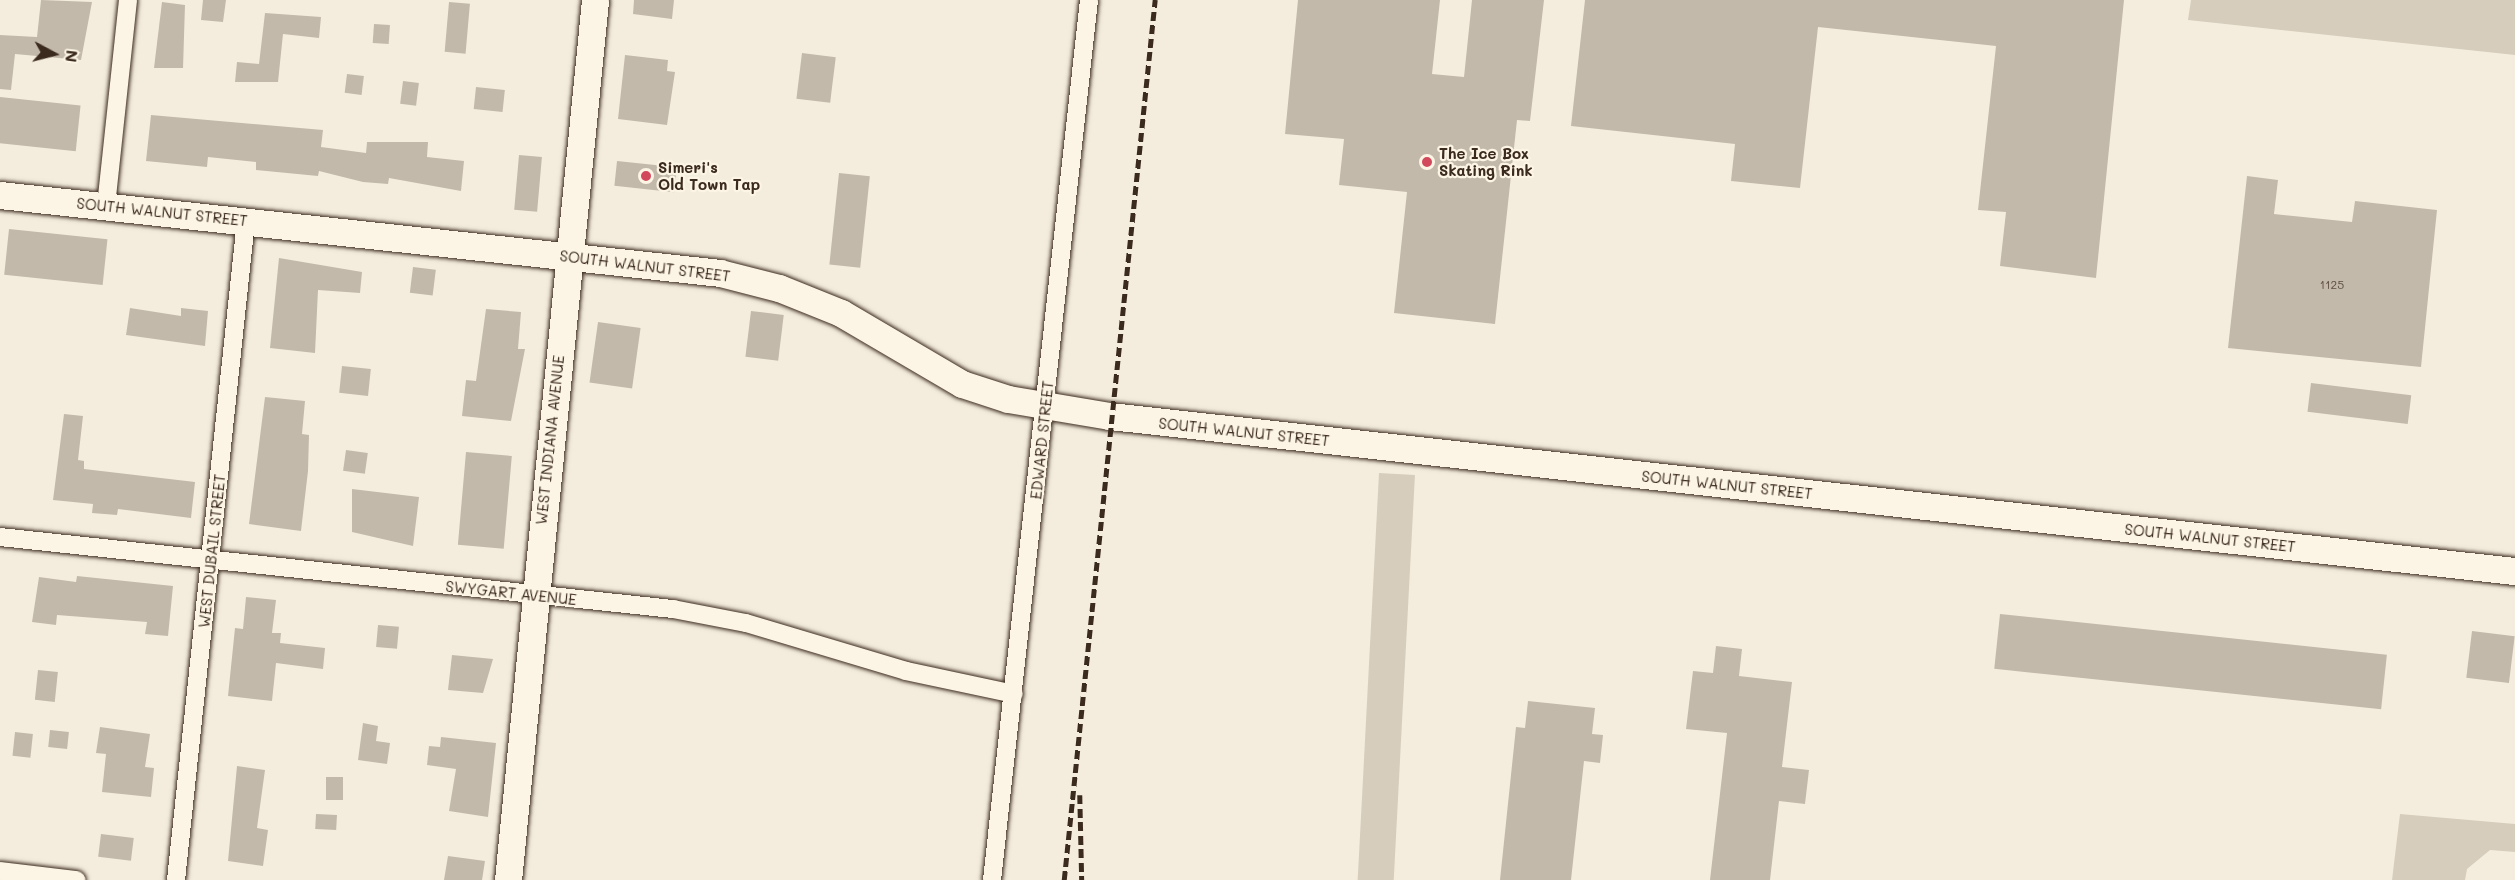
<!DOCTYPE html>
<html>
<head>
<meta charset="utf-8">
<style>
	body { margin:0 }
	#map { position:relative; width:2515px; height:880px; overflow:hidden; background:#f4eddd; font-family:Mali,sans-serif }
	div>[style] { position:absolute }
	.green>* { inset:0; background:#d6cdbd; transform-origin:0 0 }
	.building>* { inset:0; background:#c3b9aa; transform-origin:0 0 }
	.roads { filter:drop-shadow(0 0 2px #3b2a1e) drop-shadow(0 0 2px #3b2a1e) }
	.street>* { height:18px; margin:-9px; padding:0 9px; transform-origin:9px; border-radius:9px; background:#fcf5e5 }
	.secondary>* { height:27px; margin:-13.5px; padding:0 13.5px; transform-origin:13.5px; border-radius:13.5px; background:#fcf5e5 }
	.rail>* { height:4.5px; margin-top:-2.25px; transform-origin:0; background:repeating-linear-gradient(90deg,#3b2a1e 0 9px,transparent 0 13.5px) }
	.dots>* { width:16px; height:16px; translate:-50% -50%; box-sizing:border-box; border:3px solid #fcf5e5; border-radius:50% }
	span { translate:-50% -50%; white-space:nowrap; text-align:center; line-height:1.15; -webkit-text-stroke:4.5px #fcf5e5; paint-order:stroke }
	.number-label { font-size:12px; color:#5d4e41 }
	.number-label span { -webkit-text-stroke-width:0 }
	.poi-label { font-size:15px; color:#3b2a1e; font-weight:700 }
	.left { translate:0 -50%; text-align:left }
	.street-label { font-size:15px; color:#3b2a1e }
	.north { position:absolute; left:24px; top:24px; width:60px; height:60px; -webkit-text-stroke:4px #fcf5e5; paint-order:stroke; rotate:97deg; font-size:16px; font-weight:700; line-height:24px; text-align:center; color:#3b2a1e }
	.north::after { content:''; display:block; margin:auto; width:21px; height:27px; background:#3b2a1e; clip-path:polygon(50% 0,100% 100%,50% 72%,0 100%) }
</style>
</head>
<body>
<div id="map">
	<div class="green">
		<div style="clip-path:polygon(2191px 0,2515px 0,2515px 55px,2188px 20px)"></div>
		<div style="left:1379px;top:473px;width:36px;height:409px;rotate:3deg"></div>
		<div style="clip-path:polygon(2400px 814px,2515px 824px,2515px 852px,2490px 850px,2467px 869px,2465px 880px,2392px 880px)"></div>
	</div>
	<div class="building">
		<div style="clip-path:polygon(41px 0,92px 2px,81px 60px,15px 54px,11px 90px,0 89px,0 35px,37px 37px)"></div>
		<div style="clip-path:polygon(203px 0,226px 0,223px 22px,201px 20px)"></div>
		<div style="clip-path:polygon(634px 0,674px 0,672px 19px,633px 14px)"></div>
		<div style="clip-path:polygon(1298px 0,1440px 0,1432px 74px,1464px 77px,1472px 0,1544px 0,1530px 121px,1517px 120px,1495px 324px,1394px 313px,1407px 192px,1339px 185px,1344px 139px,1285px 134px)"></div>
		<div style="clip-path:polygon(1585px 0,2124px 0,2096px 278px,2000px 266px,2006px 212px,1978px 210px,1996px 46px,1818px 27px,1800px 188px,1731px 181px,1735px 144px,1571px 126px)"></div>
		<div style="clip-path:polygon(162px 2px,185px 5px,183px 68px,154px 68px)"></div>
		<div style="left:449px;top:2px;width:21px;height:50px;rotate:5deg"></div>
		<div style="clip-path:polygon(265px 13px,321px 17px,319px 38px,283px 34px,278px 82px,235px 82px,237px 62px,259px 64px)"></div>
		<div style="left:374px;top:24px;width:16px;height:19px;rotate:4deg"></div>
		<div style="left:802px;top:53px;width:34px;height:46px;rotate:7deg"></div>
		<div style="clip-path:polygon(625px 55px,668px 60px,667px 71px,675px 72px,667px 125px,618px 119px)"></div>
		<div style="left:347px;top:74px;width:17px;height:19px;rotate:7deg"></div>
		<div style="left:403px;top:81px;width:16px;height:23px;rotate:7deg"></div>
		<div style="left:476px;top:87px;width:29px;height:22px;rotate:6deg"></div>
		<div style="left:0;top:97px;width:81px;height:46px;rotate:6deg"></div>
		<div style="clip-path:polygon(151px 115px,323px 130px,321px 147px,366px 153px,367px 142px,428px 142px,427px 157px,464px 161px,461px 191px,389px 178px,388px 184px,363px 182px,319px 171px,318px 176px,256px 170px,256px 162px,208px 157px,207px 167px,146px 161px)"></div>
		<div style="left:519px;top:155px;width:23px;height:55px;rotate:5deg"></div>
		<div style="left:617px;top:161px;width:60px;height:25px;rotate:6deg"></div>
		<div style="left:839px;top:173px;width:31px;height:92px;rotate:6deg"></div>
		<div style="clip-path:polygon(2247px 176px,2278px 180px,2274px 214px,2352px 222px,2355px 201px,2437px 210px,2421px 367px,2228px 348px)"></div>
		<div style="left:9px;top:229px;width:99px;height:46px;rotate:6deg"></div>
		<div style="clip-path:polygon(279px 258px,362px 272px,360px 293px,318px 290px,315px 353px,270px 348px)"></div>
		<div style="left:413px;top:267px;width:23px;height:26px;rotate:7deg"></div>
		<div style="clip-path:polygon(130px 308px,181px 316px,181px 308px,208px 311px,205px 346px,126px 335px)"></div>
		<div style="clip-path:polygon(486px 309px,521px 312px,518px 349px,525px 349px,511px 421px,462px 416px,466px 380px,476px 381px)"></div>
		<div style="left:751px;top:311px;width:33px;height:46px;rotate:7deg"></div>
		<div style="left:598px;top:322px;width:43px;height:61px;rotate:8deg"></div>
		<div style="left:342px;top:366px;width:29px;height:27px;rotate:6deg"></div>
		<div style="left:2311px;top:383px;width:101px;height:29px;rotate:7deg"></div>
		<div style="clip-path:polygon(265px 397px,305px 401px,302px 434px,309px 435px,308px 471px,301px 531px,249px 524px)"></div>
		<div style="clip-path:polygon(64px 414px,83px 416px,78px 460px,84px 461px,84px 469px,195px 482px,191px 518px,118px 509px,117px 515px,92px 513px,93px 504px,53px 500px)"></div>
		<div style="left:346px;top:450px;width:22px;height:21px;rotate:8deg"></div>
		<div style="left:466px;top:452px;width:46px;height:93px;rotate:5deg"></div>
		<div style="clip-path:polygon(352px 489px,419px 497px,413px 546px,352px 532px)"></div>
		<div style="clip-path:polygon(77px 576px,173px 586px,168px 636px,145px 634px,147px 622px,57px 615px,56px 625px,32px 622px,39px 577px,76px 582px)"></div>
		<div style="clip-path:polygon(246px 597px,276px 600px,272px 633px,281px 633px,280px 643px,325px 648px,323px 669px,276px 663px,272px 701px,228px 696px,235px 628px,243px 629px)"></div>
		<div style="left:2000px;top:614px;width:389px;height:55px;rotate:6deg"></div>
		<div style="left:378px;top:625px;width:21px;height:22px;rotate:5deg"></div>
		<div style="left:2472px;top:631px;width:43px;height:47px;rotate:7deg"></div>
		<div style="clip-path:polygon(1716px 646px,1742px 649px,1739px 676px,1792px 682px,1782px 767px,1809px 770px,1805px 804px,1779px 801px,1770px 880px,1710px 880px,1727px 733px,1686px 729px,1693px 671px,1713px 673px)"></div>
		<div style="clip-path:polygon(452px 655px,493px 659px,483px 693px,448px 690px)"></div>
		<div style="left:38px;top:670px;width:20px;height:30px;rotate:6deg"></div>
		<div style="clip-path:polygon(1528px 701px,1595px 708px,1592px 734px,1603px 735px,1600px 763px,1584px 761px,1571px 880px,1500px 880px,1516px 727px,1525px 728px)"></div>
		<div style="clip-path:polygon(363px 723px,378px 726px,376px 741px,390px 743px,387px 764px,358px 760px)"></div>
		<div style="clip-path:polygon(100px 727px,150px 734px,145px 767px,154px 768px,151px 797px,102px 792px,106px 754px,96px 753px)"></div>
		<div style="left:50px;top:730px;width:19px;height:17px;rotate:6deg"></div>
		<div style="left:15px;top:732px;width:18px;height:24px;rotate:6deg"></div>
		<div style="clip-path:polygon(441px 737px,496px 743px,488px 817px,449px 811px,456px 769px,427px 765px,429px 746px,440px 747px)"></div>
		<div style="clip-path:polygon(237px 766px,265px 770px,257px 828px,268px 830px,263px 866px,228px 861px)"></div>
		<div style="left:326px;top:777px;width:17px;height:23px"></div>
		<div style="left:316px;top:814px;width:21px;height:15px;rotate:3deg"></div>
		<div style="left:101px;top:834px;width:33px;height:23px;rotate:7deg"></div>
		<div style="clip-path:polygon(448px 856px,485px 861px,482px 880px,444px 880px)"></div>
	</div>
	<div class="roads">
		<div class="street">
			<div style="left:106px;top:206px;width:207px;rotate:-83.9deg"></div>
			<div style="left:0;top:537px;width:677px;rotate:6.11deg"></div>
			<div style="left:673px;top:609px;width:74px;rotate:10.9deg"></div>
			<div style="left:746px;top:623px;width:167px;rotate:16.7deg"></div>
			<div style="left:906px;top:671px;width:110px;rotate:12deg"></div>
			<div style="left:0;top:871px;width:77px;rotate:6.8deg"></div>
			<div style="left:176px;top:880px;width:663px;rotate:-83.94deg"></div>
			<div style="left:992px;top:880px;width:885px;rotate:-83.71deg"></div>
		</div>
		<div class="secondary">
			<div style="left:0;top:195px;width:724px;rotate:6.18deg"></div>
			<div style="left:720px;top:273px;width:61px;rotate:14.3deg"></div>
			<div style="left:779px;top:288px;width:67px;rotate:22deg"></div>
			<div style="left:841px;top:313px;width:140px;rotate:30.4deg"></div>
			<div style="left:962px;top:384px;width:48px;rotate:18.1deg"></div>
			<div style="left:1008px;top:399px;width:103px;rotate:9.5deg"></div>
			<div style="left:1110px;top:416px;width:1414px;rotate:6.3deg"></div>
			<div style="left:508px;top:880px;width:884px;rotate:-84.35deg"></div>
		</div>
	</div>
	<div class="rail">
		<div style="left:1080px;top:795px;width:85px;rotate:88.7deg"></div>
		<div style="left:1064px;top:880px;width:885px;rotate:-84.1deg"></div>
	</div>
	<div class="dots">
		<div style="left:1427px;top:162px;background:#d1495b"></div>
		<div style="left:646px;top:176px;background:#d1495b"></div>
	</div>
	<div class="number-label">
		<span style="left:2332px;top:285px">1125</span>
	</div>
	<div class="poi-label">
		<span class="left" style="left:1439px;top:162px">The Ice Box<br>Skating Rink</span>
		<span class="left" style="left:658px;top:176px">Simeri's<br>Old Town Tap</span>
	</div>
	<div class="street-label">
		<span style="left:162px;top:212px;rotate:6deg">SOUTH WALNUT STREET</span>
		<span style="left:645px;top:266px;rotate:7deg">SOUTH WALNUT STREET</span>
		<span style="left:1244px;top:432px;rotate:6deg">SOUTH WALNUT STREET</span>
		<span style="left:550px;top:440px;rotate:-84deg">WEST INDIANA AVENUE</span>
		<span style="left:1042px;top:440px;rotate:-84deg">EDWARD STREET</span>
		<span style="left:1727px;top:485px;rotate:6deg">SOUTH WALNUT STREET</span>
		<span style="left:2210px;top:538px;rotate:6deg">SOUTH WALNUT STREET</span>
		<span style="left:212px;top:551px;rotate:-84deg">WEST DUBAIL STREET</span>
		<span style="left:511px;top:593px;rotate:6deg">SWYGART AVENUE</span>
	</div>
	<div class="north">N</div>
</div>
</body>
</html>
